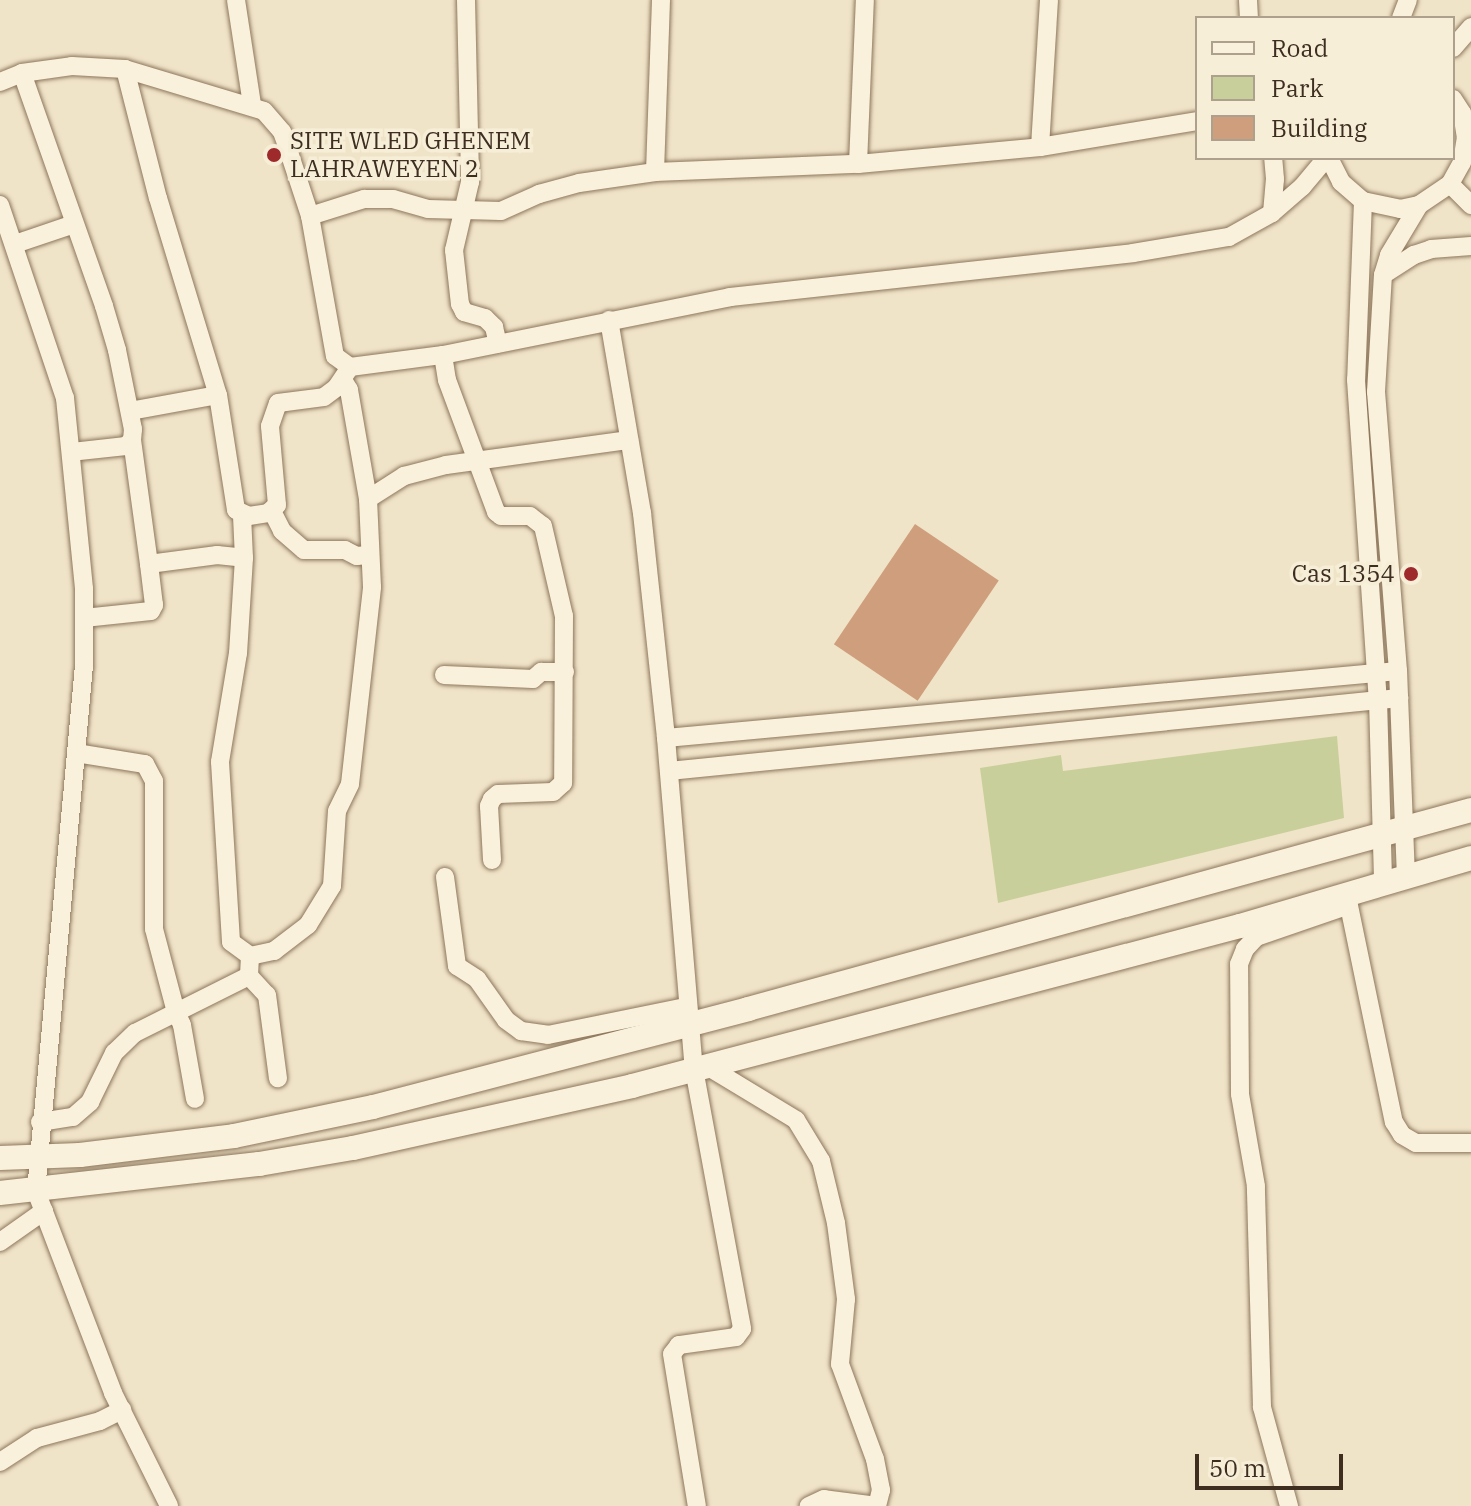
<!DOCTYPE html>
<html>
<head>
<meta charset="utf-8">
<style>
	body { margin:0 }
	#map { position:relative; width:1471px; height:1506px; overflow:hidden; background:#f0e4c8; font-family:"IBM Plex Serif",serif }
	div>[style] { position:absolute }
	.green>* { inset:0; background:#c9cf9b }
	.building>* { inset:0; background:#cf9f7d; transform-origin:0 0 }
	.roads { filter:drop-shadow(0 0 2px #8d765c) drop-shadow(0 0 2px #8d765c) }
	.minor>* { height:18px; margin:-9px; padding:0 9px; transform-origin:9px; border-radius:9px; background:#faf1dc }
	.tertiary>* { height:24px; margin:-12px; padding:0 12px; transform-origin:12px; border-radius:12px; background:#faf1dc }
	.dots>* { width:22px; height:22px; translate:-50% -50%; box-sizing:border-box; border:4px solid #f7eed8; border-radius:50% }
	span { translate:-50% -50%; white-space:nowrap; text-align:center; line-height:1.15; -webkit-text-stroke:7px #f7eed8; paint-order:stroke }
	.poi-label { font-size:24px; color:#3d2e20 }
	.left { translate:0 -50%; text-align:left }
	.right { translate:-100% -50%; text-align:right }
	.legend { position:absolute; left:1195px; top:16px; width:260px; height:144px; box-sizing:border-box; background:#f7eed8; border:2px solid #ada18e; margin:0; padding:10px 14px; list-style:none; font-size:24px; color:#3d2e20 }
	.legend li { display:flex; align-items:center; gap:16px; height:40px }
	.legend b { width:40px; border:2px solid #ada18e }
	.scale { position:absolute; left:1195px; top:1454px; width:148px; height:36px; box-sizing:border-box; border:4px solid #3d2e20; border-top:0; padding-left:10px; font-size:24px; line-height:28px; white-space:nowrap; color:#3d2e20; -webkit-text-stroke:6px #f7eed8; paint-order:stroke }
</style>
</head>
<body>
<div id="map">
	<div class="green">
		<div style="clip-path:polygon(1337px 736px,1344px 818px,998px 903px,980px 768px,1061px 755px,1063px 771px)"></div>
	</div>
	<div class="building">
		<div style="left:915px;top:524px;width:101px;height:145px;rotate:34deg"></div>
	</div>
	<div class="roads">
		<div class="minor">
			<div style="left:236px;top:0;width:106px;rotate:81.3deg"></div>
			<div style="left:466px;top:0;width:182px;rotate:88.7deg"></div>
			<div style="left:470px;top:182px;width:70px;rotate:103.2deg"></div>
			<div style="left:454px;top:250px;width:54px;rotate:83.7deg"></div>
			<div style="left:460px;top:304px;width:9px;rotate:63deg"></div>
			<div style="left:464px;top:312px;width:22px;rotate:16deg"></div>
			<div style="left:485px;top:318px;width:13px;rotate:45deg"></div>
			<div style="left:494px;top:327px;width:17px;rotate:77deg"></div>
			<div style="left:1248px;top:0;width:18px;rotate:87deg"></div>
			<div style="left:1401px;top:18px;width:19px;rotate:-69deg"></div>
			<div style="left:1453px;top:48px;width:28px;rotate:-49deg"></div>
			<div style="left:125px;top:69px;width:133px;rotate:75.7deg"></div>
			<div style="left:158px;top:198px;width:206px;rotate:73.1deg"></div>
			<div style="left:218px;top:395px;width:116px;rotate:81.1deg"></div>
			<div style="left:236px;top:510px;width:14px;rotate:25deg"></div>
			<div style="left:249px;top:516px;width:19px;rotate:-9deg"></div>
			<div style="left:268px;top:513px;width:12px;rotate:-42deg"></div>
			<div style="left:277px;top:505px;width:79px;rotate:-95.1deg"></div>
			<div style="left:270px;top:426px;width:24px;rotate:-71deg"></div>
			<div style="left:278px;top:403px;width:46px;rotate:-7.4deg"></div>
			<div style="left:324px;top:397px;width:15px;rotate:-37deg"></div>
			<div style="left:336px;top:388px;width:25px;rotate:-56deg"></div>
			<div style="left:22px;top:73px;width:247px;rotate:70.6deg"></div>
			<div style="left:104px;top:306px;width:46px;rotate:73.5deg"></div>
			<div style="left:117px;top:350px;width:81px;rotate:78.6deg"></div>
			<div style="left:133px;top:429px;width:11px;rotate:95deg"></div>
			<div style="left:132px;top:440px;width:8px;rotate:135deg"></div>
			<div style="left:126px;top:446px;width:54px;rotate:173.7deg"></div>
			<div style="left:0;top:82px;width:24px;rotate:-22deg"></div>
			<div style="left:22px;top:73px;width:50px;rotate:-8deg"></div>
			<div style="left:72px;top:66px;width:53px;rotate:3.2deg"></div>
			<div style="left:125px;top:69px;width:145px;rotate:16.8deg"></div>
			<div style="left:264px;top:111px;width:28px;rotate:49deg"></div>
			<div style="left:282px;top:132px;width:15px;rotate:70deg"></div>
			<div style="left:287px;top:146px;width:74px;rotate:71.8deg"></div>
			<div style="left:310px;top:216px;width:142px;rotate:79.9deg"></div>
			<div style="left:335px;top:356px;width:19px;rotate:36deg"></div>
			<div style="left:350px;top:367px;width:94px;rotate:-7.4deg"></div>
			<div style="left:443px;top:355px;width:293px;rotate:-11.4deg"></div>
			<div style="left:730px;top:297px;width:405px;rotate:-6.2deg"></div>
			<div style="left:1133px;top:253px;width:97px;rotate:-9.5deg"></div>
			<div style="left:1229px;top:237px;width:49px;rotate:-29.2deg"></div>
			<div style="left:1272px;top:213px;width:40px;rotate:-41deg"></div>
			<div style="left:1302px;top:187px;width:38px;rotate:-50deg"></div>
			<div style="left:1040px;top:147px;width:147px;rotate:-86.5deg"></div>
			<div style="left:1329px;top:158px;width:27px;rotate:63deg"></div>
			<div style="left:1341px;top:182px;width:29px;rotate:41deg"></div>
			<div style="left:1363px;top:201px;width:38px;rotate:12deg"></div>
			<div style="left:1400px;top:209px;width:19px;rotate:-12deg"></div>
			<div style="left:1419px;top:205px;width:37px;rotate:-34deg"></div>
			<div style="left:1450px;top:184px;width:25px;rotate:-61deg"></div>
			<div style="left:1462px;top:162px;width:24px;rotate:-81deg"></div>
			<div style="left:1466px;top:138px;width:25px;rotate:-99deg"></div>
			<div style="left:1462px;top:113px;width:17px;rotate:-123deg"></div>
			<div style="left:858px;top:164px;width:164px;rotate:-87.6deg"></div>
			<div style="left:655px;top:172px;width:172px;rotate:-88deg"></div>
			<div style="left:1450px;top:184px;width:30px;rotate:45deg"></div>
			<div style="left:1363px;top:201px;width:179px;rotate:92.2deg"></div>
			<div style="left:1356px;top:380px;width:321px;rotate:86.1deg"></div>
			<div style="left:1378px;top:700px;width:184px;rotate:88.4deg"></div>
			<div style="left:0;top:205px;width:204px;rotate:71.4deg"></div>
			<div style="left:65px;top:398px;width:192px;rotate:84.3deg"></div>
			<div style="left:84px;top:589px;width:76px;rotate:90deg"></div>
			<div style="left:84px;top:665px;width:528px;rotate:95.21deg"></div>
			<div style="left:36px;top:1191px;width:216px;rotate:69.1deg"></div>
			<div style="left:113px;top:1393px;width:126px;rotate:63.6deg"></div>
			<div style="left:1272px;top:213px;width:34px;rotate:-85deg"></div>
			<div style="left:1275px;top:179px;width:21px;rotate:-95deg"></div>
			<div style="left:310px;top:216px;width:57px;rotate:-17.5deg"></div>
			<div style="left:364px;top:199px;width:29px"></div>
			<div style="left:393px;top:199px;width:36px;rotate:16deg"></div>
			<div style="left:428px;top:209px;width:73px;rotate:1.6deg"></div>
			<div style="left:501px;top:211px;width:42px;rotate:-24.1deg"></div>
			<div style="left:539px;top:194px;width:41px;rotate:-15.4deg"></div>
			<div style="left:579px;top:183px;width:77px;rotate:-8.2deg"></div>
			<div style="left:655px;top:172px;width:203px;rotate:-2.3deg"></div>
			<div style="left:858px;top:164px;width:183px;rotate:-5.3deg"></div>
			<div style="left:1040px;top:147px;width:159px;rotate:-9.4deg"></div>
			<div style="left:15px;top:244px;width:62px;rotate:-18.7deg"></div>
			<div style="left:1383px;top:275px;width:37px;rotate:-33deg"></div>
			<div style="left:1414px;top:255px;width:18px;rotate:-19deg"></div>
			<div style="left:1431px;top:249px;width:40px;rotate:-4.3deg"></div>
			<div style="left:609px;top:320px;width:196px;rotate:80.3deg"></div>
			<div style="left:642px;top:513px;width:226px;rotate:83.9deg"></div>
			<div style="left:666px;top:738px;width:332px;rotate:85.2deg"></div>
			<div style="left:694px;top:1069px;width:264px;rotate:79.5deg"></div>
			<div style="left:742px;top:1329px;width:10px;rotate:127deg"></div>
			<div style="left:736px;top:1337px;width:58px;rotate:172deg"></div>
			<div style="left:679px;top:1345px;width:11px;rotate:128deg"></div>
			<div style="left:672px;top:1354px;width:154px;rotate:80.7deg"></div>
			<div style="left:443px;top:355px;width:25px;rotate:81deg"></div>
			<div style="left:447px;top:380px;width:141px;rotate:69.6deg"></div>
			<div style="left:496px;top:512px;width:6px;rotate:39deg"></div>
			<div style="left:501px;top:516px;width:29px"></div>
			<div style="left:530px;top:516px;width:16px;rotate:38deg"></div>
			<div style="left:543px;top:526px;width:92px;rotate:76.9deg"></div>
			<div style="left:564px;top:616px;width:167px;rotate:90.3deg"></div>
			<div style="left:563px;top:783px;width:13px;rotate:138deg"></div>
			<div style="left:553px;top:792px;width:55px;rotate:177.9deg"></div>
			<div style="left:498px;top:794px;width:8px;rotate:140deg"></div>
			<div style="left:492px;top:799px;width:8px;rotate:113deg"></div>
			<div style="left:489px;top:806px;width:54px;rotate:86.8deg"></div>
			<div style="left:130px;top:411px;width:89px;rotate:-10.3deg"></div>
			<div style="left:132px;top:440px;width:125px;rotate:82.2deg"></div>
			<div style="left:149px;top:564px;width:69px;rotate:-7.5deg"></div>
			<div style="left:217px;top:555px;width:27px;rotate:6deg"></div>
			<div style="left:244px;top:558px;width:43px;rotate:-92.7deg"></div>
			<div style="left:368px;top:499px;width:43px;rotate:-32.6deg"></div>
			<div style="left:404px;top:476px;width:43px;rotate:-14.7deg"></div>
			<div style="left:446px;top:465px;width:185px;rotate:-7.8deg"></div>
			<div style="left:272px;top:511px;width:22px;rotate:63deg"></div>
			<div style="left:282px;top:531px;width:29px;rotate:41deg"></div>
			<div style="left:304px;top:550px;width:41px"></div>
			<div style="left:345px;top:550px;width:13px;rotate:27deg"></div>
			<div style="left:357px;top:556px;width:11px;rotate:-5deg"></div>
			<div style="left:244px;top:558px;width:95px;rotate:93.6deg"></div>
			<div style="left:238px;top:653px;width:110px;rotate:99.4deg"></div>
			<div style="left:220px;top:762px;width:180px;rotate:86.5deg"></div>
			<div style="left:231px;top:942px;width:24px;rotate:36deg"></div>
			<div style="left:250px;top:956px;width:20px;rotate:93deg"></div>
			<div style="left:249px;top:976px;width:26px;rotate:47deg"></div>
			<div style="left:267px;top:995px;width:84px;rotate:82.5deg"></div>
			<div style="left:84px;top:618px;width:67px;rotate:-6deg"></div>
			<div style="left:151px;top:611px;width:7px;rotate:-63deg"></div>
			<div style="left:154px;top:605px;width:41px;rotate:-97deg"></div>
			<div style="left:444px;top:675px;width:89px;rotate:2.6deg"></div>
			<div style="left:533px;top:679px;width:11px;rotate:-41deg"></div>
			<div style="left:541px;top:672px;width:24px"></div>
			<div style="left:666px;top:738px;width:735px;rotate:-5.23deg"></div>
			<div style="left:76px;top:753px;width:70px;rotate:9.1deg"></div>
			<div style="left:145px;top:764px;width:19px;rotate:62deg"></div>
			<div style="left:154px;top:781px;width:148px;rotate:90deg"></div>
			<div style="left:154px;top:929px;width:86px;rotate:75.2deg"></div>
			<div style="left:176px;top:1012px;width:14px;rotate:65deg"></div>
			<div style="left:182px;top:1025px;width:75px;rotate:80deg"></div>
			<div style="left:669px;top:771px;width:734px;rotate:-5.71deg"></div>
			<div style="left:445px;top:877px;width:90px;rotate:82.3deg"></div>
			<div style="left:457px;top:966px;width:24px;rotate:33deg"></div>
			<div style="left:477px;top:979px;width:50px;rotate:54.7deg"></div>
			<div style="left:506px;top:1020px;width:19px;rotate:36deg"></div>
			<div style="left:521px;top:1031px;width:27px;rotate:8deg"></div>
			<div style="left:548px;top:1035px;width:141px;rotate:-11.5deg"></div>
			<div style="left:1406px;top:878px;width:207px;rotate:-92.2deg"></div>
			<div style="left:1398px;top:671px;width:280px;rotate:-94.5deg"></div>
			<div style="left:1376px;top:392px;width:117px;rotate:-86.6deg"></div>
			<div style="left:1383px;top:275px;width:21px;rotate:-73deg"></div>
			<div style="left:1389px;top:255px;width:58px;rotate:-59deg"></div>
			<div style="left:1347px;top:896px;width:231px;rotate:78.3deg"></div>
			<div style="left:1394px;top:1122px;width:15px;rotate:58deg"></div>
			<div style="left:1402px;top:1135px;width:16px;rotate:30deg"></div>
			<div style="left:1416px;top:1143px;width:55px"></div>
			<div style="left:250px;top:956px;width:25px;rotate:-12deg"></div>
			<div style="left:274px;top:951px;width:43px;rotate:-37.4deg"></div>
			<div style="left:308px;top:925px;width:46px;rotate:-58.4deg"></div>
			<div style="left:332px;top:886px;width:75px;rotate:-86.2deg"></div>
			<div style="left:337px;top:811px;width:30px;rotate:-64deg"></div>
			<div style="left:350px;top:784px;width:198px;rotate:-83.6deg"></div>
			<div style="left:372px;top:587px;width:88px;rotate:-92.6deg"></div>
			<div style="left:368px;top:499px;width:111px;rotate:-99.9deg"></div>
			<div style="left:349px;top:390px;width:12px;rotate:-121deg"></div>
			<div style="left:707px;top:1066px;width:104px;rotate:31.2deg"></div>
			<div style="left:796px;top:1120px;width:48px;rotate:58.6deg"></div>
			<div style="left:821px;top:1161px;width:64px;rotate:76.4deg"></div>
			<div style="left:836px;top:1223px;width:77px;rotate:82.5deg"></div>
			<div style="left:846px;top:1299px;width:65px;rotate:95.3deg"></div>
			<div style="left:840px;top:1364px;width:101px;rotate:69.8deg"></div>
			<div style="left:875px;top:1459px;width:32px;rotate:79deg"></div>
			<div style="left:881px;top:1490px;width:16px;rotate:104deg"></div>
			<div style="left:877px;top:1506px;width:53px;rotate:-172.5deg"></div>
			<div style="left:824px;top:1499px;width:17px;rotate:155deg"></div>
			<div style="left:40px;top:1122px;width:33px;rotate:-9deg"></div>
			<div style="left:73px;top:1117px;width:23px;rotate:-41deg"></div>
			<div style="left:90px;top:1102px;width:55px;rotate:-63.9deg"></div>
			<div style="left:114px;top:1053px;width:29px;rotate:-44deg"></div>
			<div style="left:135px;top:1033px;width:127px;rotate:-26.6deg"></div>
			<div style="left:0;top:1242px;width:54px;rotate:-35.2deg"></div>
			<div style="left:0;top:1462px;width:44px;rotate:-33deg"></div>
			<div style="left:37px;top:1438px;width:65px;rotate:-15.1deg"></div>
			<div style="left:100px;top:1421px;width:25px;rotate:-27deg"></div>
			<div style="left:1289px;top:1506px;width:103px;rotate:-105.3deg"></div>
			<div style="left:1262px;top:1407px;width:221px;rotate:-91.6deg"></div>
			<div style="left:1256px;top:1186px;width:93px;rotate:-99.9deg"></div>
			<div style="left:1240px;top:1094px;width:130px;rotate:-90.4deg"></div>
			<div style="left:1239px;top:964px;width:16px;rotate:-68deg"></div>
			<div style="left:1245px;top:949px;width:16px;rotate:-47deg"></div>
			<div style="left:1256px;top:937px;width:98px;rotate:-19deg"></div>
		</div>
		<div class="tertiary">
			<div style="left:0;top:1158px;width:80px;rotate:-2.1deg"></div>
			<div style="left:80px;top:1155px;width:155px;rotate:-7deg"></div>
			<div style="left:234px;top:1136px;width:142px;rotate:-11.8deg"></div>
			<div style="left:373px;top:1107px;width:388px;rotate:-14.6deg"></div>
			<div style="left:748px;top:1009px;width:750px;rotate:-15.39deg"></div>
			<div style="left:0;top:1193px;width:261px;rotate:-6.4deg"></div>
			<div style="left:259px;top:1164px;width:95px;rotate:-9.7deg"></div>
			<div style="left:353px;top:1148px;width:286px;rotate:-12.5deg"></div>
			<div style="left:632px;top:1086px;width:629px;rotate:-14.74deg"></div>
			<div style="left:1240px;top:926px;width:241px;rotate:-16.4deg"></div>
		</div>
	</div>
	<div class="dots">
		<div style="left:274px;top:155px;background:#9e2a2b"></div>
		<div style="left:1411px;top:574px;background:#9e2a2b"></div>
	</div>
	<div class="poi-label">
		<span class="left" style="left:290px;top:155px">SITE WLED GHENEM<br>LAHRAWEYEN 2</span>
		<span class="right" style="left:1395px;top:574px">Cas 1354</span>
	</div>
	<ul class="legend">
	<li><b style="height:10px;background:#faf1dc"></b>Road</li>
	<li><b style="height:22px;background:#c9cf9b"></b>Park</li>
	<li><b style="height:22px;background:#cf9f7d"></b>Building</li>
	</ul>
	<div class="scale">50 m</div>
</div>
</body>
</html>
